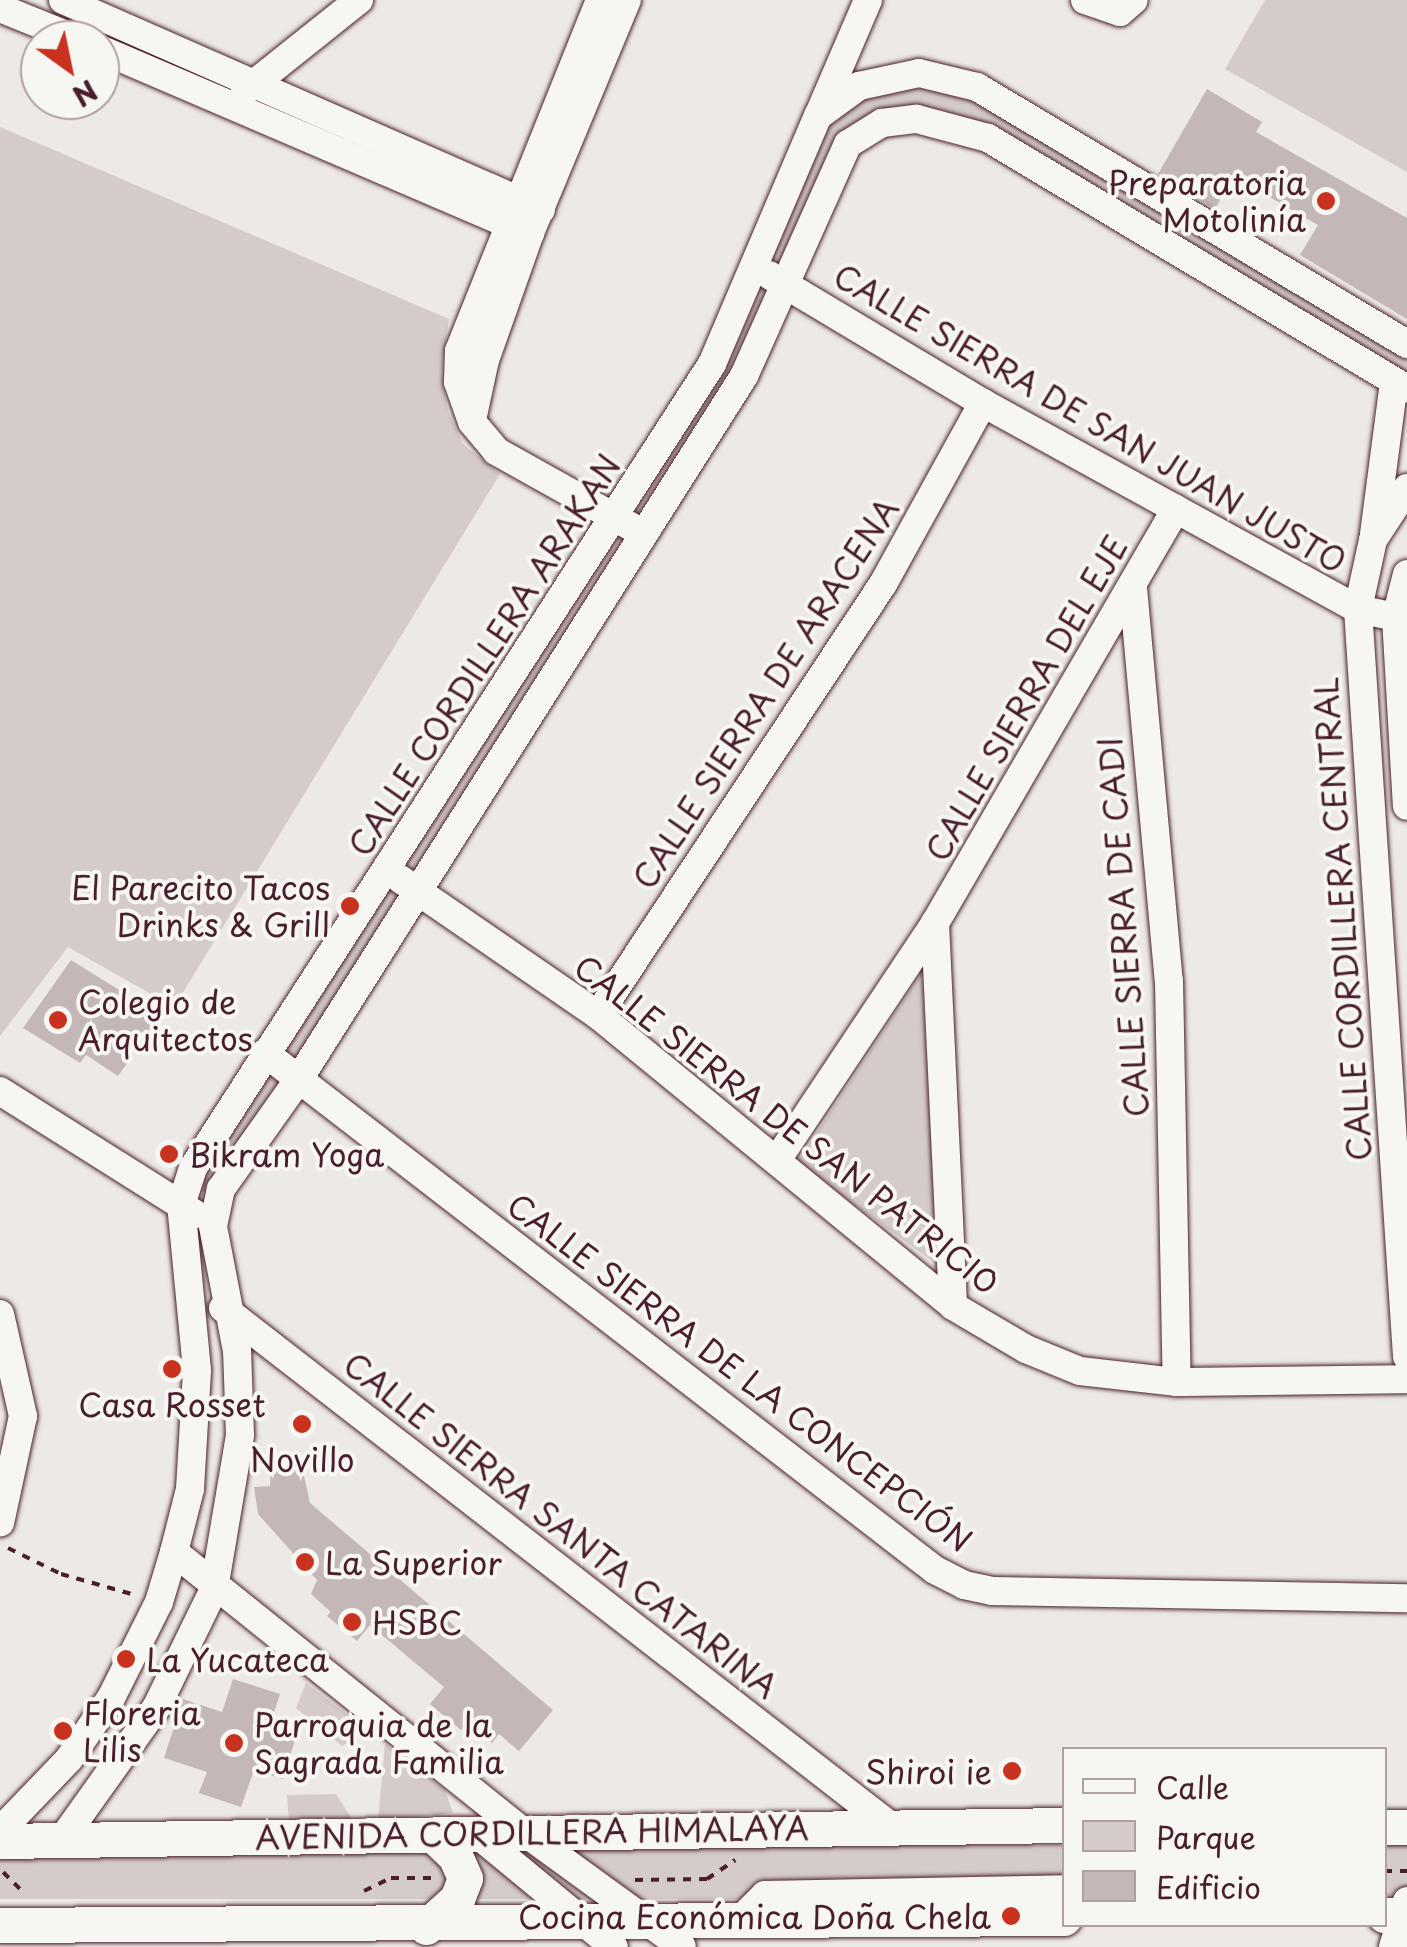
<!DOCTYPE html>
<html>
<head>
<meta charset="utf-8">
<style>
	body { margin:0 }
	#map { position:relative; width:1407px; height:1947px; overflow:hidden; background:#ece9e6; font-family:"Playpen Sans",sans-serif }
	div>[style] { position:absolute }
	.green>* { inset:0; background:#d4cbca; transform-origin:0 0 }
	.building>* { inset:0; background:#c4b7b7 }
	.path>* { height:4px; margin-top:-2px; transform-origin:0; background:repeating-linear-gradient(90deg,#4a1f2b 0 8px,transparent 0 16px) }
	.roads { filter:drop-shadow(0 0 2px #4a1f2b) drop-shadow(0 0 2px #4a1f2b) }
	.minor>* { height:28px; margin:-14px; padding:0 14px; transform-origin:14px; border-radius:14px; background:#f6f6f2 }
	.major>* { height:35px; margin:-17.5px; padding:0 17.5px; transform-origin:17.5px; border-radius:17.5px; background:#f6f6f2 }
	.dots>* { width:28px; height:28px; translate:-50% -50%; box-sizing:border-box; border:5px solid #f6f6f2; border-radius:50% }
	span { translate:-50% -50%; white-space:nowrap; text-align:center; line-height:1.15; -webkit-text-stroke:8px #f6f6f2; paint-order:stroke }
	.poi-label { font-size:32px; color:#4a1f2b }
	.right { translate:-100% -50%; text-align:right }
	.left { translate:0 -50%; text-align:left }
	.street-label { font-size:32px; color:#4a1f2b }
	.legend { position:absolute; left:1062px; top:1747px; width:325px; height:180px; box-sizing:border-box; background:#f6f6f2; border:2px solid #b1a0a2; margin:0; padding:12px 18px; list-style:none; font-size:30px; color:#4a1f2b }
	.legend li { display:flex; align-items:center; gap:20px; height:50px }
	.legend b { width:50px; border:2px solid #b1a0a2 }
	.north { position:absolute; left:20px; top:20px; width:100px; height:100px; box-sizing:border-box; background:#f6f6f2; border:2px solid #b1a0a2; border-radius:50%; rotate:147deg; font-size:28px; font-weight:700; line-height:40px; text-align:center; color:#4a1f2b }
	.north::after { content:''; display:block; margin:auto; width:35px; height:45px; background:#c8321e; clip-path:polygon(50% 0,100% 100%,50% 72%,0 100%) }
</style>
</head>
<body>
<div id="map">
	<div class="green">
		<div style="clip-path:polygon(1265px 0,1407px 0,1407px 172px,1225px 69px)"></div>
		<div style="clip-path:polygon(920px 75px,978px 90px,1407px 353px,1407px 380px,997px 137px,873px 124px,736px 383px,212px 1197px,192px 1185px,622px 517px,822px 116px)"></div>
		<div style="clip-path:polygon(0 127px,449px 319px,441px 373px,448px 411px,463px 444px,500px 474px,174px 1007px,68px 947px,0 1036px)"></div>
		<div style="clip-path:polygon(922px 972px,939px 1266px,797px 1163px)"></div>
		<div style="clip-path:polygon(306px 1683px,369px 1731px,342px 1746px,296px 1708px)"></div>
		<div style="clip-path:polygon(385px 1744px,445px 1790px,453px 1813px,378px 1821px)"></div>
		<div style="clip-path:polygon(336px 1794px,354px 1822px,289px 1823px,287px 1795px)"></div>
		<div style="left:1384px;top:1842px;width:23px;height:53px"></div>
		<div style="left:1064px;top:1845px;width:54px;height:1064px;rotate:90deg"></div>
	</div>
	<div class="building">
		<div style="clip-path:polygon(1207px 89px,1262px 122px,1256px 132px,1407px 218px,1407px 319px,1300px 255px,1318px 225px,1233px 176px,1215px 209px,1158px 174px)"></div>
		<div style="clip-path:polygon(71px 960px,161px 1016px,151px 1032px,101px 1034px,132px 1056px,118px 1076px,86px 1055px,80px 1063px,23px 1028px)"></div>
		<div style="clip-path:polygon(271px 1466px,302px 1467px,310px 1503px,553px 1710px,519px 1751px,499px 1734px,492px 1743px,468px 1722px,461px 1730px,430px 1704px,444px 1687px,370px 1625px,357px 1641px,327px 1616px,331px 1612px,311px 1594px,317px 1580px,258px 1514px,254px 1487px,270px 1486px)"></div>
		<div style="clip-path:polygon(233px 1679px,280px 1694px,268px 1731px,295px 1740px,283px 1779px,254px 1770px,241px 1807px,199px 1793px,207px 1772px,164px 1758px,183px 1699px,222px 1712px)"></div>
	</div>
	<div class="path">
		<div style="left:8px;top:1548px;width:59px;rotate:26.1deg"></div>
		<div style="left:61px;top:1574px;width:77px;rotate:15.8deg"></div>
		<div style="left:1384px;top:1871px;width:23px"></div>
		<div style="left:3px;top:1872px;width:31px;rotate:45deg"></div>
		<div style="left:635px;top:1880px;width:72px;rotate:-0.8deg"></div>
		<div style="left:707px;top:1879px;width:34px;rotate:-34deg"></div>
		<div style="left:364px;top:1891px;width:30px;rotate:-26deg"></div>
		<div style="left:391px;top:1878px;width:40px"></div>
	</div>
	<div class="roads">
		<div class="minor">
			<div style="left:63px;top:0;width:522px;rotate:23.72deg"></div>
			<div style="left:600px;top:0;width:378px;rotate:111.9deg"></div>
			<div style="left:459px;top:351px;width:31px;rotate:92deg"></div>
			<div style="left:458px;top:382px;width:42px;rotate:70.7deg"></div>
			<div style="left:472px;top:422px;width:38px;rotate:50deg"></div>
			<div style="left:496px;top:451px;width:156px;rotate:29.2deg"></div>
			<div style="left:1085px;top:0;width:37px;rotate:19deg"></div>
			<div style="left:1120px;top:12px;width:18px;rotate:-41deg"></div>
			<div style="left:0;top:8px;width:85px;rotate:22.1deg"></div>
			<div style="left:100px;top:49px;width:468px;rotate:23.2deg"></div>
			<div style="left:245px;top:91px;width:146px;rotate:-38.6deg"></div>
			<div style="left:819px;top:114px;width:124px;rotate:-66.7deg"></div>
			<div style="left:769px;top:275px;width:249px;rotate:30.9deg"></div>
			<div style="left:983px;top:403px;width:428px;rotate:28.8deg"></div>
			<div style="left:1358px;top:609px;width:39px;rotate:12deg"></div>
			<div style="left:472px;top:420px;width:61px;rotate:-77.8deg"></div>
			<div style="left:485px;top:360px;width:135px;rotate:-70.5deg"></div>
			<div style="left:530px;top:233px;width:252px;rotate:-67.4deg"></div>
			<div style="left:1407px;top:488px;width:62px;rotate:123.2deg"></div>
			<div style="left:1373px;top:540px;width:71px;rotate:102.3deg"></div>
			<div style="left:1358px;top:609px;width:749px;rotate:86.25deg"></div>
			<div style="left:1374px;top:534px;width:153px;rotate:-82.5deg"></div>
			<div style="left:1407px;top:574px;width:44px;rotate:104.3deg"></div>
			<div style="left:1396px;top:617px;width:189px;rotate:86.7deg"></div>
			<div style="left:1133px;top:588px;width:395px;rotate:84.8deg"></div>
			<div style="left:1169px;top:981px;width:401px;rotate:88.9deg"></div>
			<div style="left:400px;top:879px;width:240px;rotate:34.5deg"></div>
			<div style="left:598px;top:1015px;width:459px;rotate:39.3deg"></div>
			<div style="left:953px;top:1306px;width:85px;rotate:30.5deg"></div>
			<div style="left:1026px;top:1349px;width:58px;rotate:22.2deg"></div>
			<div style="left:1080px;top:1371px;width:98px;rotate:6.5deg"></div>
			<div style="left:1177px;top:1382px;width:230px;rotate:-0.7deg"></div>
			<div style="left:935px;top:923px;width:383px;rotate:87.3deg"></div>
			<div style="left:598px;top:1015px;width:517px;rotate:-56.53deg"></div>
			<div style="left:883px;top:584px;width:207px;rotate:-61.1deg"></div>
			<div style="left:265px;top:1053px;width:846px;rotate:37.66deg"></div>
			<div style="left:935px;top:1570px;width:33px;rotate:27deg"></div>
			<div style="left:964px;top:1585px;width:29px;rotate:12deg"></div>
			<div style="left:992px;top:1591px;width:415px;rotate:1deg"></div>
			<div style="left:0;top:1091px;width:231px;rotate:32.2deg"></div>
			<div style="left:777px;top:1160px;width:285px;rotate:-56.3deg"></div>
			<div style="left:935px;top:923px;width:479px;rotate:-59.8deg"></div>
			<div style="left:223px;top:1308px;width:842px;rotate:37.81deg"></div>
			<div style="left:0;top:1314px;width:105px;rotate:77.3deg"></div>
			<div style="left:23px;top:1416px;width:109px;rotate:102.1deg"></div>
			<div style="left:174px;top:1552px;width:448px;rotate:38.7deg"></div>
			<div style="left:524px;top:1832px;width:195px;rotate:36deg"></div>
			<div style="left:0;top:1831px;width:100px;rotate:-46.2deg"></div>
			<div style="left:69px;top:1759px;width:74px;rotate:-55.5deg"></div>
			<div style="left:111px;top:1698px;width:107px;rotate:-63.4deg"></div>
			<div style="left:159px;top:1602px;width:52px;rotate:-73.3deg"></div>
			<div style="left:174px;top:1552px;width:65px;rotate:-75.7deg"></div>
			<div style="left:190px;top:1489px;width:119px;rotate:-86.6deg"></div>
			<div style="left:197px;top:1370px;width:166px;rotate:-95.5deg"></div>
			<div style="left:181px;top:1205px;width:39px;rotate:-72deg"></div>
			<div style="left:193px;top:1168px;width:957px;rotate:-57.16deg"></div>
			<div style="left:712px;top:364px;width:270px;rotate:-66.9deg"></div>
			<div style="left:818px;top:116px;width:51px;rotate:-36.2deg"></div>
			<div style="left:859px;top:86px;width:61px;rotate:-12.2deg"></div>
			<div style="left:919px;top:73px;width:60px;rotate:13.6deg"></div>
			<div style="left:977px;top:87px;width:501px;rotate:30.87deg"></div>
			<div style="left:478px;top:1835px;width:176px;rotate:39.5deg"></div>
			<div style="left:61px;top:1841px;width:163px;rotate:-54.5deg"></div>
			<div style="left:156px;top:1708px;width:132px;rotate:-64deg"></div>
			<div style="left:214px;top:1589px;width:156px;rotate:-80.4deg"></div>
			<div style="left:240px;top:1435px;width:84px;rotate:-92deg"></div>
			<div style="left:237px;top:1351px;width:127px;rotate:-100.9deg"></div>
			<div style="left:213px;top:1226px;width:38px;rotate:-78deg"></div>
			<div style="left:221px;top:1189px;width:135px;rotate:-54.7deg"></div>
			<div style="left:299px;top:1079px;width:832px;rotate:-57.67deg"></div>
			<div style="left:744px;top:376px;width:254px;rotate:-65.9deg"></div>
			<div style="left:848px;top:144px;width:40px;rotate:-32deg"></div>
			<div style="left:882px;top:123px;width:35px;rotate:-7deg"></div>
			<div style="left:917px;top:119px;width:73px;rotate:15deg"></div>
			<div style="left:988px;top:138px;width:488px;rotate:30.9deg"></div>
			<div style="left:740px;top:1920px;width:35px;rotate:-45deg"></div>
			<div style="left:765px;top:1895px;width:299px;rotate:-1.1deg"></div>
			<div style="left:1393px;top:1947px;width:48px;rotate:-73.1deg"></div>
		</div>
		<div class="major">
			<div style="left:1384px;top:1827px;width:23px"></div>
			<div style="left:0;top:1841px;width:1064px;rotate:-0.86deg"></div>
			<div style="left:1384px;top:1915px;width:23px"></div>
			<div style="left:0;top:1925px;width:1064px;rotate:-0.38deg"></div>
			<div style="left:426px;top:1927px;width:42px;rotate:-42.1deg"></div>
			<div style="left:457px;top:1899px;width:22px;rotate:-69deg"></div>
			<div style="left:465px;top:1878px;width:24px;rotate:-114deg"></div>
			<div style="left:455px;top:1856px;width:30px;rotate:-136deg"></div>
		</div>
	</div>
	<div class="dots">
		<div style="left:1326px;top:201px;background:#c8321e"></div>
		<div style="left:350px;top:906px;background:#c8321e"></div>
		<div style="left:58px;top:1020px;background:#c8321e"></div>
		<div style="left:169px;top:1154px;background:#c8321e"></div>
		<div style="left:172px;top:1369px;background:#c8321e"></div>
		<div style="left:302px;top:1424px;background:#c8321e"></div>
		<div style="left:305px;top:1562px;background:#c8321e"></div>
		<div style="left:352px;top:1622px;background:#c8321e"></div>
		<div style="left:126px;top:1659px;background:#c8321e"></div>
		<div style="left:63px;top:1731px;background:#c8321e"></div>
		<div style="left:234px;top:1743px;background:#c8321e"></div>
		<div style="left:1012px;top:1771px;background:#c8321e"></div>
		<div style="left:1011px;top:1916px;background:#c8321e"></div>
	</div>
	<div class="poi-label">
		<span class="right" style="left:1306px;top:201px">Preparatoria<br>Motolinía</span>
		<span class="right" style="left:330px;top:906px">El Parecito Tacos<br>Drinks &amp; Grill</span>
		<span class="left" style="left:78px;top:1020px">Colegio de<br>Arquitectos</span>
		<span class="left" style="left:189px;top:1154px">Bikram Yoga</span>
		<span style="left:172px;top:1404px">Casa Rosset</span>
		<span style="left:302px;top:1459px">Novillo</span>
		<span class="left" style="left:325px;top:1562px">La Superior</span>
		<span class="left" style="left:372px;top:1622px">HSBC</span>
		<span class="left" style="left:146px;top:1659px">La Yucateca</span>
		<span class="left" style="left:83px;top:1731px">Floreria<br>Lilis</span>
		<span class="left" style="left:254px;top:1743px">Parroquia de la<br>Sagrada Familia</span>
		<span class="right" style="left:992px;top:1771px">Shiroi ie</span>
		<span class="right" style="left:991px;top:1916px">Cocina Económica Doña Chela</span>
	</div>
	<div class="street-label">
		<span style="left:1090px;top:418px;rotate:30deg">CALLE SIERRA DE SAN JUAN JUSTO</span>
		<span style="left:484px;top:655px;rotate:-57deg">CALLE CORDILLERA ARAKAN</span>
		<span style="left:765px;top:693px;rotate:-57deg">CALLE SIERRA DE ARACENA</span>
		<span style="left:1026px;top:698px;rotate:-60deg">CALLE SIERRA DEL EJE</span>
		<span style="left:1342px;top:919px;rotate:-94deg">CALLE CORDILLERA CENTRAL</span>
		<span style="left:1123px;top:927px;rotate:-94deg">CALLE SIERRA DE CADI</span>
		<span style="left:787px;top:1124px;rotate:38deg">CALLE SIERRA DE SAN PATRICIO</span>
		<span style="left:740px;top:1372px;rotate:37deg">CALLE SIERRA DE LA CONCEPCIÓN</span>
		<span style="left:561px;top:1525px;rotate:38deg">CALLE SIERRA SANTA CATARINA</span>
		<span style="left:532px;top:1832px;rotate:-1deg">AVENIDA CORDILLERA HIMALAYA</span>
	</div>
	<ul class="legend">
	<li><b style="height:12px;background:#f6f6f2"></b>Calle</li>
	<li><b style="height:28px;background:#d4cbca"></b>Parque</li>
	<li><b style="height:28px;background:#c4b7b7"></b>Edificio</li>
	</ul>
	<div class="north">N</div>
</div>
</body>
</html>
